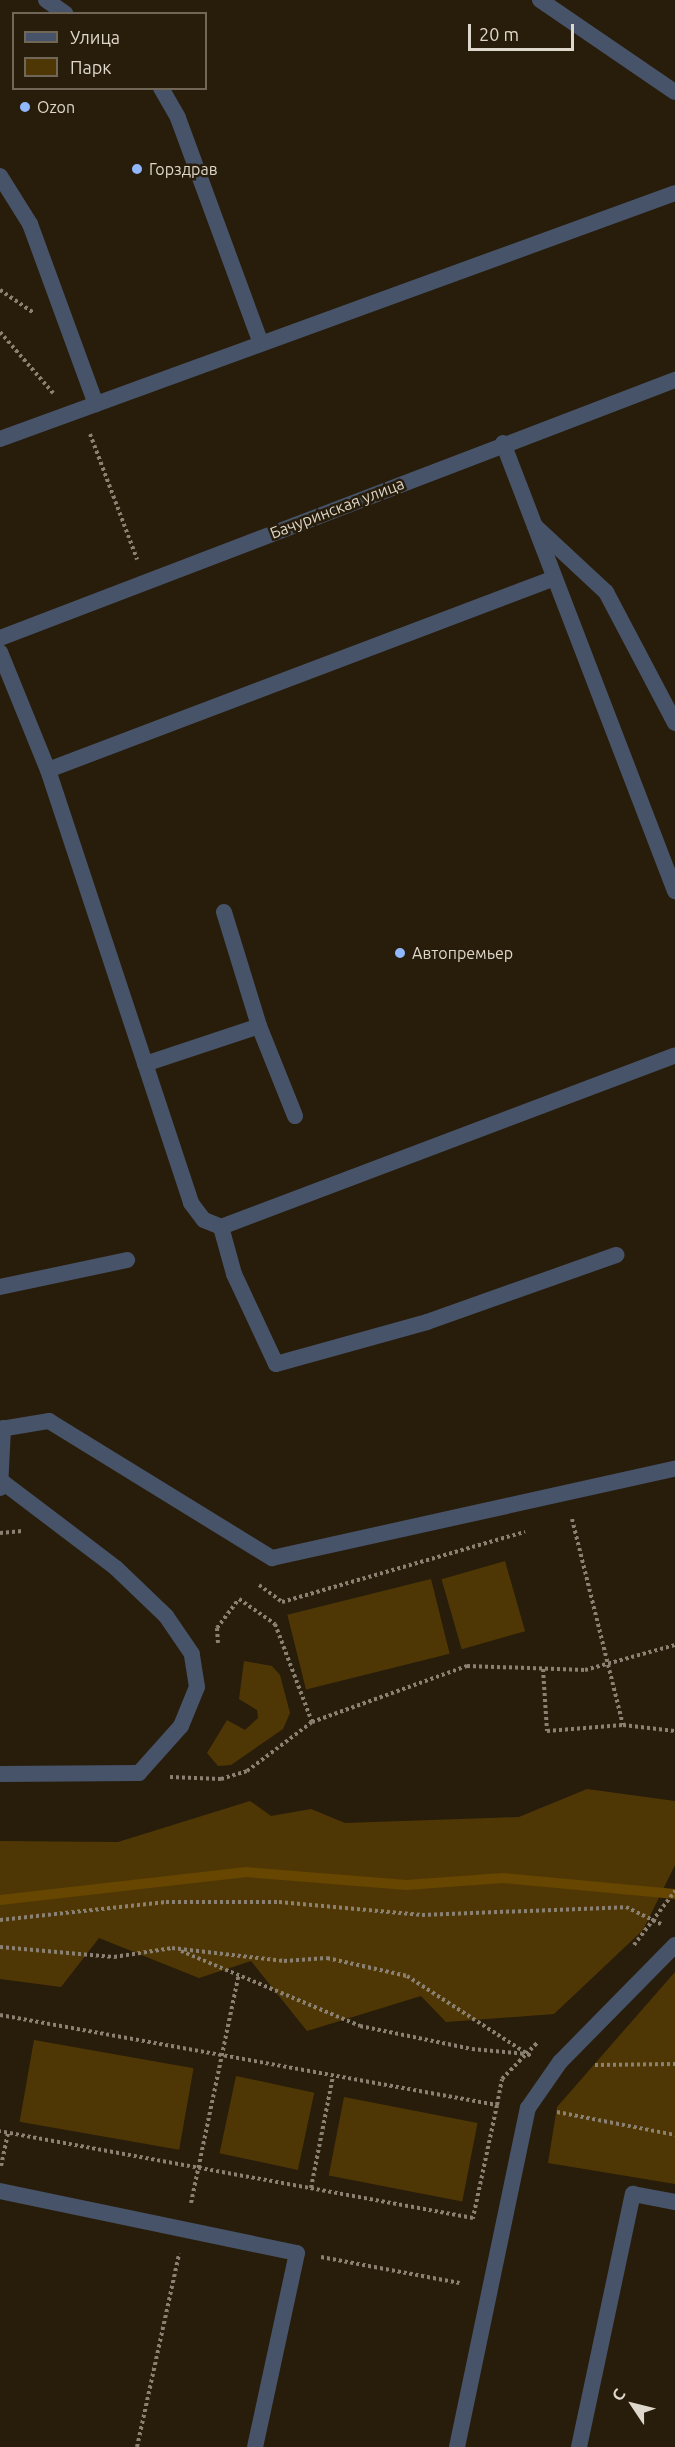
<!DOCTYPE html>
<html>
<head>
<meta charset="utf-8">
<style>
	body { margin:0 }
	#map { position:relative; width:675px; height:2447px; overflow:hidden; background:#281d0b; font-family:Ubuntu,sans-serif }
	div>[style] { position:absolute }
	.green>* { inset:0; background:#4f3705; transform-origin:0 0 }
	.stream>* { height:10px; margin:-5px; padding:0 5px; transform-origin:5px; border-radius:5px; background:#664600 }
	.path>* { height:4px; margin-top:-2px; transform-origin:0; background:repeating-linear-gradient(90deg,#8a8173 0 3px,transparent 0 6px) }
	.service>* { height:16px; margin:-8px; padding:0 8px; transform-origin:8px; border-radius:8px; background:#475369 }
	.tertiary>* { height:16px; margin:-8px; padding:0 8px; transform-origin:8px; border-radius:8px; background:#475369 }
	.dots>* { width:16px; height:16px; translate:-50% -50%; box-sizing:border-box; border:3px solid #281d0b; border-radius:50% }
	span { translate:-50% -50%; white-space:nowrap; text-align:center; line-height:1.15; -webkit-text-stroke:5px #281d0b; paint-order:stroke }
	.poi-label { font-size:16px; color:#ded7cb }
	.left { translate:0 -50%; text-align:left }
	.street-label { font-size:16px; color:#ded7cb }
	.legend { position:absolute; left:12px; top:12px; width:195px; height:78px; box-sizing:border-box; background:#281d0b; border:2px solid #716758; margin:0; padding:8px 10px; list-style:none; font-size:18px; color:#ded7cb }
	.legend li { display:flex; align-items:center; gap:12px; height:30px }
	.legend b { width:30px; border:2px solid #716758 }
	.north { position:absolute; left:603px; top:2375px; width:60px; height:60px; -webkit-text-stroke:4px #281d0b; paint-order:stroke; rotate:305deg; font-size:16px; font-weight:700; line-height:24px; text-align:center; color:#ded7cb }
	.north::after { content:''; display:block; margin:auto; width:21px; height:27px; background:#ded7cb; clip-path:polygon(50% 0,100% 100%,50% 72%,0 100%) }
	.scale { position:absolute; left:468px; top:24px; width:106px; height:27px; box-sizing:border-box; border:3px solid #ded7cb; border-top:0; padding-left:8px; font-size:18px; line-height:21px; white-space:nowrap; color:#ded7cb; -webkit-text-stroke:4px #281d0b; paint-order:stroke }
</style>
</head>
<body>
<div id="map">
	<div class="green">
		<div style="left:505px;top:1561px;width:73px;height:66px;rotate:74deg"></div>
		<div style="left:431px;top:1579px;width:77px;height:148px;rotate:76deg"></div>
		<div style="clip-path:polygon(244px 1661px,272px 1666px,280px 1675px,290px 1713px,283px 1729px,231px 1765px,218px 1766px,207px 1753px,227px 1720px,245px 1730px,258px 1718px,257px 1710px,239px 1699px)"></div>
		<div style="clip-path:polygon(587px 1789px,675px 1801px,675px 1865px,643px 1930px,554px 2014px,446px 2022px,421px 1996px,307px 2031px,251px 1961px,199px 1978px,99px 1938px,61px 1987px,0 1979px,0 1841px,118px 1842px,250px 1801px,271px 1816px,311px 1809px,345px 1823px,519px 1817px)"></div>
		<div style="clip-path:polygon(675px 1972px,675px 2184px,548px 2163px,557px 2107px)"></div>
		<div style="left:34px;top:2040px;width:162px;height:83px;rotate:10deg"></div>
		<div style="left:236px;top:2076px;width:80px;height:79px;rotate:12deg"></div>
		<div style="left:344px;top:2097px;width:136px;height:80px;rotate:11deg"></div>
	</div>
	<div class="stream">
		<div style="left:0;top:1900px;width:248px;rotate:-6.5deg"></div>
		<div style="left:246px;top:1872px;width:161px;rotate:4.6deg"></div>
		<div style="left:406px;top:1885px;width:97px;rotate:-4.1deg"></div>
		<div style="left:503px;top:1878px;width:173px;rotate:5.3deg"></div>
	</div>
	<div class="path">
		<div style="left:0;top:290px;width:41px;rotate:34.1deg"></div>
		<div style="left:0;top:332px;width:81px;rotate:49deg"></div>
		<div style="left:90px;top:434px;width:134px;rotate:69.4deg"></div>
		<div style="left:572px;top:1519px;width:212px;rotate:76.1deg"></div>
		<div style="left:0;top:1533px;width:23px;rotate:-5deg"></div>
		<div style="left:259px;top:1585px;width:29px;rotate:36deg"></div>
		<div style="left:282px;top:1602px;width:253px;rotate:-16.1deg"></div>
		<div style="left:218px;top:1643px;width:15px;rotate:-94deg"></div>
		<div style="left:217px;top:1628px;width:36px;rotate:-53deg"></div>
		<div style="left:239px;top:1599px;width:44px;rotate:34.8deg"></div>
		<div style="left:275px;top:1624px;width:105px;rotate:69.3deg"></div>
		<div style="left:543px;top:1669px;width:62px;rotate:86.3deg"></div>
		<div style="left:547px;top:1731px;width:76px;rotate:-4.5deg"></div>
		<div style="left:623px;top:1725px;width:52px;rotate:6.6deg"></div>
		<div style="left:170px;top:1777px;width:51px;rotate:2.2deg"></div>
		<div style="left:221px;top:1779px;width:27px;rotate:-17deg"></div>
		<div style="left:247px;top:1771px;width:81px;rotate:-37deg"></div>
		<div style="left:312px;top:1722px;width:165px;rotate:-19.9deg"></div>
		<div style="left:467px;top:1666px;width:118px;rotate:1.9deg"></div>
		<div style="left:585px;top:1670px;width:93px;rotate:-15.5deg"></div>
		<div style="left:0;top:1920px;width:167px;rotate:-6.2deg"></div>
		<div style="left:166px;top:1902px;width:113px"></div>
		<div style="left:279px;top:1902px;width:144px;rotate:5.2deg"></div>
		<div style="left:422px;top:1915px;width:204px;rotate:-2.2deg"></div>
		<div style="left:626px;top:1907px;width:39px;rotate:26deg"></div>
		<div style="left:634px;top:1945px;width:68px;rotate:-52.8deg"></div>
		<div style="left:0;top:1947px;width:114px;rotate:5deg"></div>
		<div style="left:114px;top:1957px;width:59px;rotate:-8.8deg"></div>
		<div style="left:172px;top:1948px;width:113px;rotate:6.6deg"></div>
		<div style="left:284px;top:1961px;width:43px;rotate:-4deg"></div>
		<div style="left:327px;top:1958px;width:82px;rotate:12.7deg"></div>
		<div style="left:407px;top:1976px;width:149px;rotate:32.9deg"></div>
		<div style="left:181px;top:1951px;width:194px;rotate:22.7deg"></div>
		<div style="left:360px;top:2026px;width:114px;rotate:11.6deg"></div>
		<div style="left:472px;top:2049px;width:54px;rotate:5.3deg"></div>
		<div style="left:526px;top:2054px;width:17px;rotate:-45deg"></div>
		<div style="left:0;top:2015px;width:505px;rotate:10.26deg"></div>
		<div style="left:497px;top:2105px;width:116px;rotate:102deg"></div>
		<div style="left:473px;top:2218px;width:481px;rotate:-169.6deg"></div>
		<div style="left:595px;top:2065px;width:80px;rotate:-0.7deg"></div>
		<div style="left:497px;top:2105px;width:26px;rotate:-79deg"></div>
		<div style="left:502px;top:2079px;width:35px;rotate:-46deg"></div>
		<div style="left:557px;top:2112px;width:120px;rotate:11deg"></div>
		<div style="left:1px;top:2166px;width:34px;rotate:-78deg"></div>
		<div style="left:311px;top:2188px;width:114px;rotate:-78.9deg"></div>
		<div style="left:191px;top:2203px;width:234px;rotate:-78.2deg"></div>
		<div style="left:321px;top:2257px;width:141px;rotate:10.6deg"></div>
		<div style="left:137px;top:2447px;width:198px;rotate:-77.7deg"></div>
	</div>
	<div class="service">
		<div style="left:46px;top:0;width:24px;rotate:35deg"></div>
		<div style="left:540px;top:0;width:163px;rotate:34.3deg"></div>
		<div style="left:161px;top:88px;width:34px;rotate:60deg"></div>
		<div style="left:178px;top:118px;width:240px;rotate:69.8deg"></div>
		<div style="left:0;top:176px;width:57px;rotate:58deg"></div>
		<div style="left:30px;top:224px;width:192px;rotate:69.9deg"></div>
		<div style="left:0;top:439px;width:718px;rotate:-20.02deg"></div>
		<div style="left:503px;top:443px;width:480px;rotate:69deg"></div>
		<div style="left:535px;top:526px;width:97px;rotate:42.9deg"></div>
		<div style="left:606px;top:592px;width:148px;rotate:62.2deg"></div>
		<div style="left:0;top:652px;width:127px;rotate:67.9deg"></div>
		<div style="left:48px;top:770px;width:456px;rotate:71.7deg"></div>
		<div style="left:191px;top:1203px;width:21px;rotate:53deg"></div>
		<div style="left:204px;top:1220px;width:18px;rotate:22deg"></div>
		<div style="left:221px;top:1227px;width:485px;rotate:-20.7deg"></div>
		<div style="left:48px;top:770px;width:539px;rotate:-20.76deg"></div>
		<div style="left:224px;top:912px;width:119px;rotate:72.9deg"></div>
		<div style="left:259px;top:1026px;width:97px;rotate:68.2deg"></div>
		<div style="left:145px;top:1064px;width:120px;rotate:-18.4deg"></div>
		<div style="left:221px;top:1227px;width:49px;rotate:74.5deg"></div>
		<div style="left:234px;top:1274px;width:99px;rotate:65deg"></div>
		<div style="left:276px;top:1364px;width:157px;rotate:-15.5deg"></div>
		<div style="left:427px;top:1322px;width:201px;rotate:-19.5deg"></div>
		<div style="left:0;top:1287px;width:130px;rotate:-12deg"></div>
		<div style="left:0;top:1429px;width:50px;rotate:-9.3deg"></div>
		<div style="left:49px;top:1421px;width:262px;rotate:31.6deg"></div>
		<div style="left:272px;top:1558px;width:413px;rotate:-12.5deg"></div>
		<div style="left:0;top:1488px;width:60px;rotate:-87.1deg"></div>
		<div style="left:0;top:1774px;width:139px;rotate:-0.4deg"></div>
		<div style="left:139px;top:1773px;width:63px;rotate:-48.2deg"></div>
		<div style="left:181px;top:1726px;width:42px;rotate:-67.7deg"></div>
		<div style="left:197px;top:1687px;width:33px;rotate:-99deg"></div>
		<div style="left:192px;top:1654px;width:46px;rotate:-124.4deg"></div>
		<div style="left:166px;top:1616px;width:69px;rotate:-136.2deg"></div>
		<div style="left:116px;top:1568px;width:141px;rotate:-142.8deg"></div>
		<div style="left:0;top:2191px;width:303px;rotate:11.8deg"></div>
		<div style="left:297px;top:2253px;width:198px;rotate:102.2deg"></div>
		<div style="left:457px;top:2447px;width:346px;rotate:-78.2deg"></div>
		<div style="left:528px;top:2108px;width:56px;rotate:-55.2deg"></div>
		<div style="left:560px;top:2062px;width:164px;rotate:-45.5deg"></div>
		<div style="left:579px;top:2447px;width:259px;rotate:-78deg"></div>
		<div style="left:633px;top:2194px;width:43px;rotate:10.8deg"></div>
	</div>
	<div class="tertiary">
		<div style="left:0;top:638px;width:723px;rotate:-20.92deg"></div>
	</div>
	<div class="dots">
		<div style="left:25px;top:107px;background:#91b8fd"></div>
		<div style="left:137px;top:169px;background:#91b8fd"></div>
		<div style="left:400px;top:953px;background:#91b8fd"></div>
	</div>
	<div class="poi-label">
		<span class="left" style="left:37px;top:107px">Ozon</span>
		<span class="left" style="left:149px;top:169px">Горздрав</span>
		<span class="left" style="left:412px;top:953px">Автопремьер</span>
	</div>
	<div class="street-label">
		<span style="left:337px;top:508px;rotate:-21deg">Бачуринская улица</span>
	</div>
	<ul class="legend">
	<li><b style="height:8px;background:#475369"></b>Улица</li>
	<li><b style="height:16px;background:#4f3705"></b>Парк</li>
	</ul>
	<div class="north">С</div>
	<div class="scale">20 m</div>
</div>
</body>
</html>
